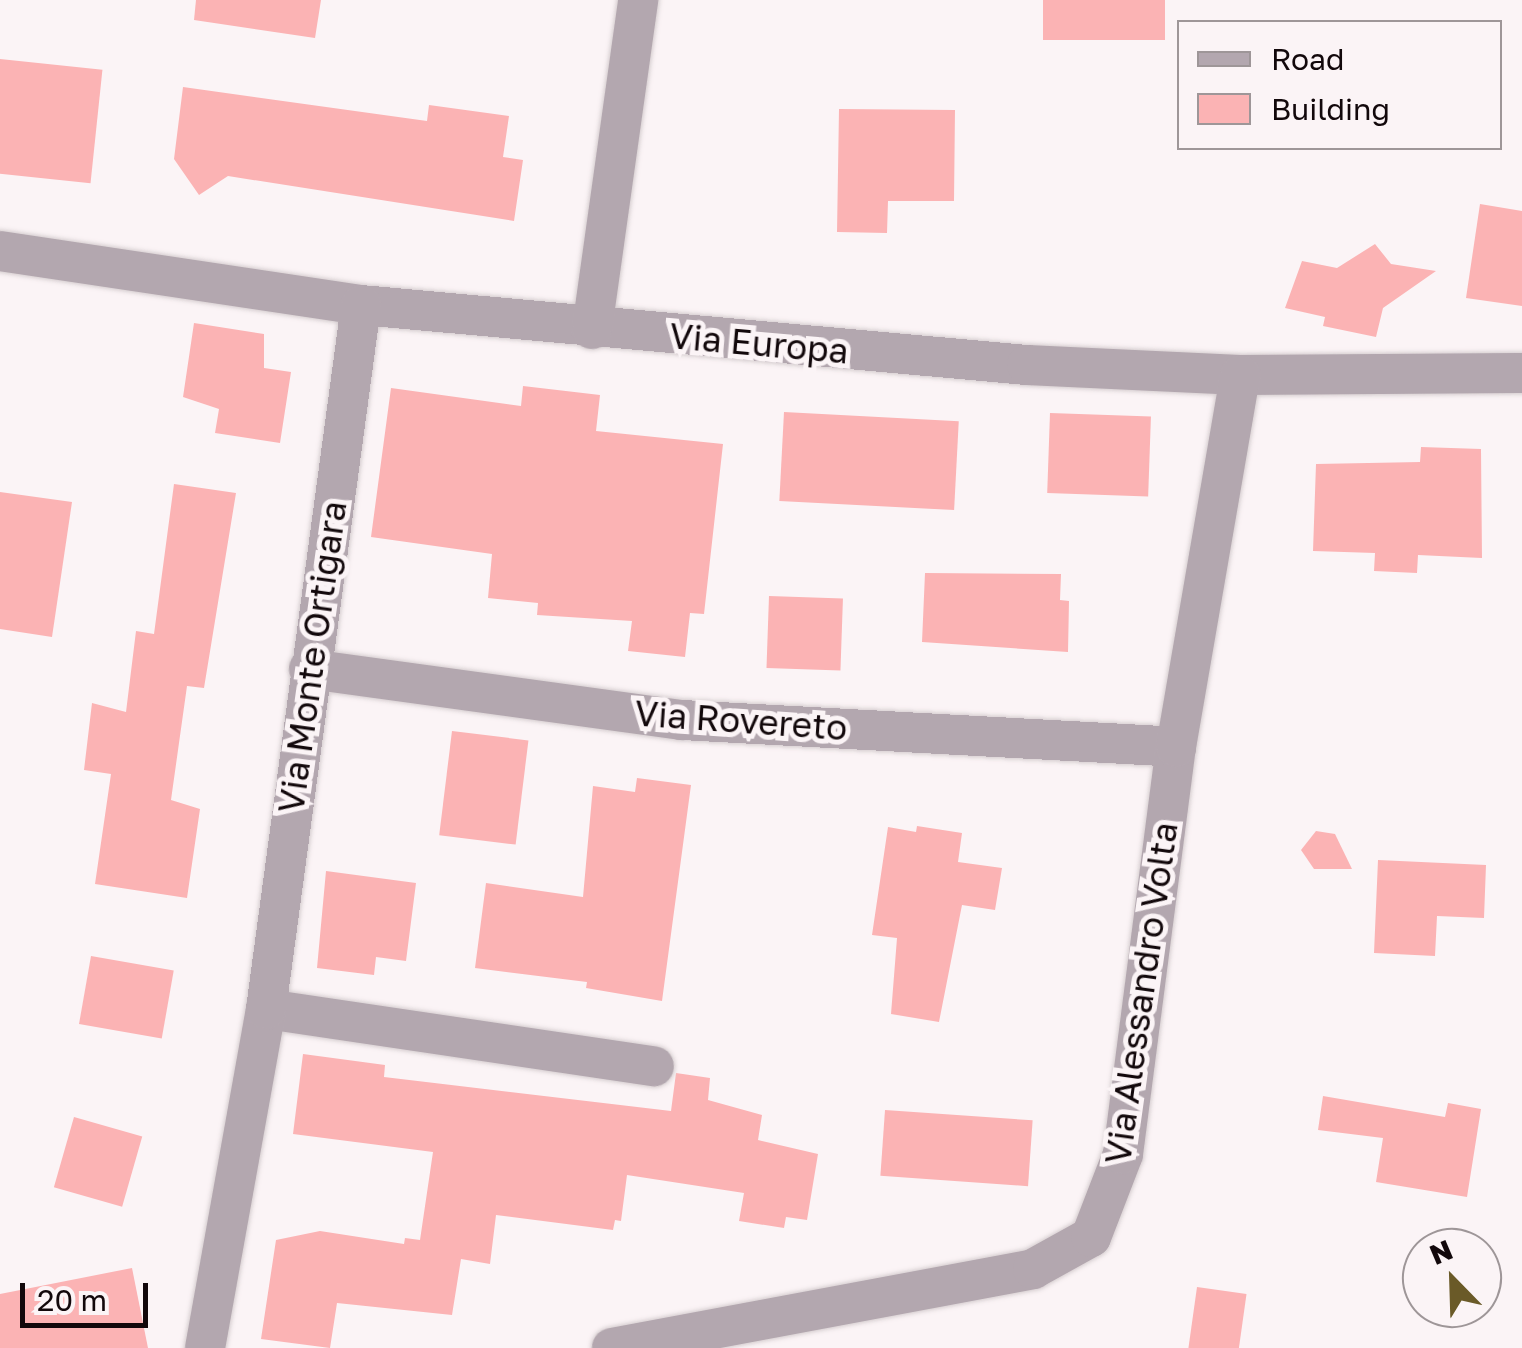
<!DOCTYPE html>
<html>
<head>
<meta charset="utf-8">
<style>
	body { margin:0 }
	#map { position:relative; width:1522px; height:1348px; overflow:hidden; background:#fbf4f6; font-family:"Golos Text",sans-serif }
	div>[style] { position:absolute }
	.building>* { inset:0; background:#fbb3b4; transform-origin:0 0 }
	.roads { filter:drop-shadow(0 0 2px #d6ced0) drop-shadow(0 0 2px #d6ced0) }
	.street>* { height:40px; margin:-20px; padding:0 20px; transform-origin:20px; border-radius:20px; background:#b3a7af }
	span { translate:-50% -50%; white-space:nowrap; text-align:center; line-height:1.15; -webkit-text-stroke:10px #fbf4f6; paint-order:stroke }
	.street-label { font-size:35px; color:#12080b }
	.legend { position:absolute; left:1177px; top:20px; width:325px; height:130px; box-sizing:border-box; background:#fbf4f6; border:2px solid #9e9698; margin:0; padding:12px 18px; list-style:none; font-size:30px; color:#12080b }
	.legend li { display:flex; align-items:center; gap:20px; height:50px }
	.legend b { width:50px; border:2px solid #9e9698 }
	.north { position:absolute; left:1402px; top:1228px; width:100px; height:100px; box-sizing:border-box; background:#fbf4f6; border:2px solid #9e9698; border-radius:50%; rotate:337deg; font-size:28px; font-weight:700; line-height:40px; text-align:center; color:#12080b }
	.north::after { content:''; display:block; margin:auto; width:35px; height:45px; background:#6a5a28; clip-path:polygon(50% 0,100% 100%,50% 72%,0 100%) }
	.scale { position:absolute; left:20px; top:1283px; width:128px; height:45px; box-sizing:border-box; border:5px solid #12080b; border-top:0; padding-left:12px; font-size:30px; line-height:35px; white-space:nowrap; color:#12080b; -webkit-text-stroke:8px #fbf4f6; paint-order:stroke }
</style>
</head>
<body>
<div id="map">
	<div class="building">
		<div style="clip-path:polygon(196px 0,321px 0,315px 38px,194px 20px)"></div>
		<div style="left:1043px;top:0;width:122px;height:40px"></div>
		<div style="left:0;top:59px;width:103px;height:114px;rotate:6deg"></div>
		<div style="clip-path:polygon(183px 87px,427px 121px,429px 105px,509px 116px,503px 157px,523px 160px,514px 221px,228px 176px,199px 195px,174px 159px)"></div>
		<div style="clip-path:polygon(839px 109px,955px 110px,954px 201px,888px 201px,887px 233px,837px 232px)"></div>
		<div style="clip-path:polygon(1480px 204px,1522px 211px,1522px 306px,1466px 298px)"></div>
		<div style="clip-path:polygon(1375px 244px,1391px 264px,1436px 271px,1383px 308px,1376px 337px,1323px 326px,1325px 317px,1285px 308px,1302px 261px,1337px 268px)"></div>
		<div style="clip-path:polygon(194px 323px,264px 334px,264px 368px,291px 372px,280px 443px,215px 433px,219px 409px,183px 397px)"></div>
		<div style="clip-path:polygon(523px 386px,600px 395px,596px 431px,723px 444px,704px 614px,690px 613px,685px 657px,628px 651px,632px 621px,537px 615px,538px 603px,488px 598px,492px 554px,371px 537px,391px 388px,521px 406px)"></div>
		<div style="left:784px;top:412px;width:175px;height:89px;rotate:3deg"></div>
		<div style="left:1050px;top:413px;width:101px;height:80px;rotate:2deg"></div>
		<div style="clip-path:polygon(1421px 447px,1481px 449px,1482px 558px,1418px 555px,1417px 573px,1374px 571px,1375px 553px,1313px 551px,1316px 464px,1420px 462px)"></div>
		<div style="clip-path:polygon(174px 484px,236px 493px,204px 688px,187px 686px,171px 800px,200px 809px,187px 898px,95px 884px,111px 774px,84px 770px,92px 703px,126px 712px,136px 631px,154px 634px)"></div>
		<div style="clip-path:polygon(0 492px,72px 502px,52px 637px,0 629px)"></div>
		<div style="clip-path:polygon(925px 573px,1061px 574px,1060px 600px,1069px 601px,1068px 652px,922px 642px)"></div>
		<div style="left:769px;top:596px;width:74px;height:72px;rotate:2deg"></div>
		<div style="left:452px;top:731px;width:77px;height:105px;rotate:7deg"></div>
		<div style="clip-path:polygon(637px 778px,691px 785px,662px 1001px,586px 988px,587px 982px,475px 968px,486px 883px,583px 897px,593px 786px,635px 792px)"></div>
		<div style="clip-path:polygon(917px 826px,962px 833px,958px 862px,1002px 868px,995px 910px,962px 905px,939px 1022px,891px 1014px,897px 938px,872px 935px,888px 827px,916px 832px)"></div>
		<div style="clip-path:polygon(1316px 831px,1335px 834px,1352px 869px,1314px 869px,1301px 850px)"></div>
		<div style="clip-path:polygon(1378px 860px,1486px 865px,1484px 918px,1437px 916px,1435px 956px,1374px 953px)"></div>
		<div style="clip-path:polygon(326px 871px,416px 883px,406px 961px,376px 957px,374px 975px,317px 968px)"></div>
		<div style="left:91px;top:956px;width:84px;height:69px;rotate:10deg"></div>
		<div style="clip-path:polygon(303px 1054px,385px 1065px,384px 1077px,671px 1111px,676px 1073px,710px 1078px,708px 1100px,762px 1115px,758px 1140px,818px 1154px,807px 1220px,786px 1217px,784px 1228px,739px 1221px,744px 1193px,627px 1175px,621px 1221px,615px 1220px,613px 1230px,496px 1215px,490px 1264px,461px 1259px,452px 1315px,337px 1303px,330px 1348px,261px 1339px,276px 1240px,320px 1231px,404px 1244px,405px 1238px,420px 1240px,433px 1152px,293px 1134px)"></div>
		<div style="clip-path:polygon(1323px 1096px,1445px 1117px,1448px 1103px,1481px 1109px,1467px 1197px,1376px 1182px,1383px 1138px,1318px 1130px)"></div>
		<div style="left:885px;top:1110px;width:148px;height:66px;rotate:4deg"></div>
		<div style="left:74px;top:1117px;width:71px;height:73px;rotate:16deg"></div>
		<div style="clip-path:polygon(132px 1268px,148px 1348px,0 1348px,0 1294px)"></div>
		<div style="left:1197px;top:1287px;width:50px;height:62px;rotate:8deg"></div>
	</div>
	<div class="roads">
		<div class="street">
			<div style="left:0;top:251px;width:365px;rotate:8.5deg"></div>
			<div style="left:361px;top:305px;width:669px;rotate:5.15deg"></div>
			<div style="left:1027px;top:365px;width:213px;rotate:2.7deg"></div>
			<div style="left:1240px;top:375px;width:282px;rotate:-0.4deg"></div>
			<div style="left:592px;top:329px;width:332px;rotate:-82deg"></div>
			<div style="left:309px;top:669px;width:376px;rotate:7.8deg"></div>
			<div style="left:682px;top:720px;width:495px;rotate:3.1deg"></div>
			<div style="left:266px;top:1009px;width:392px;rotate:8.4deg"></div>
			<div style="left:205px;top:1348px;width:344px;rotate:-79.8deg"></div>
			<div style="left:266px;top:1009px;width:710px;rotate:-82.31deg"></div>
			<div style="left:612px;top:1348px;width:428px;rotate:-10.6deg"></div>
			<div style="left:1033px;top:1269px;width:66px;rotate:-28.9deg"></div>
			<div style="left:1091px;top:1237px;width:89px;rotate:-68.9deg"></div>
			<div style="left:1123px;top:1154px;width:410px;rotate:-82.6deg"></div>
			<div style="left:1176px;top:747px;width:377px;rotate:-80.2deg"></div>
		</div>
	</div>
	<div class="street-label">
		<span style="left:759px;top:343px;rotate:5deg">Via Europa</span>
		<span style="left:312px;top:657px;rotate:-82deg">Via Monte Ortigara</span>
		<span style="left:741px;top:720px;rotate:4deg">Via Rovereto</span>
		<span style="left:1141px;top:993px;rotate:-82deg">Via Alessandro Volta</span>
	</div>
	<ul class="legend">
	<li><b style="height:12px;background:#b3a7af"></b>Road</li>
	<li><b style="height:28px;background:#fbb3b4"></b>Building</li>
	</ul>
	<div class="north">N</div>
	<div class="scale">20 m</div>
</div>
</body>
</html>
